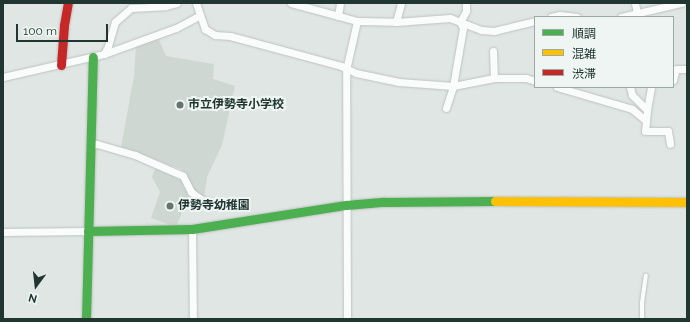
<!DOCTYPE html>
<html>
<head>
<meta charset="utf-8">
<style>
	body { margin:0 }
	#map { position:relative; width:690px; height:322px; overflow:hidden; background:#e0e6e3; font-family:Raleway,"Noto Sans JP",sans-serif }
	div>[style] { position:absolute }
	.built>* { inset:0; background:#cfd7d3 }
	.roads { filter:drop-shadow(0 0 1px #bdc3c0) drop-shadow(0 0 1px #bdc3c0) }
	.lane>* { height:3.5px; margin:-1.75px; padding:0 1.75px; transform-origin:1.75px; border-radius:1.75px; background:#fafbfb }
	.street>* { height:7px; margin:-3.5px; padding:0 3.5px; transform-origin:3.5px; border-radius:3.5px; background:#fafbfb }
	.fast>* { height:9px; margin:-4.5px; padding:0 4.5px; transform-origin:4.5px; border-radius:4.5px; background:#4caf50 }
	.slow>* { height:9px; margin:-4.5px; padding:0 4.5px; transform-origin:4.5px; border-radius:4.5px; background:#ffc107 }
	.jam>* { height:9px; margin:-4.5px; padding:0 4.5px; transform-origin:4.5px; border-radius:4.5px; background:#c62828 }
	.dots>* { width:11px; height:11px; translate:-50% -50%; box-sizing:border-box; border:2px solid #eef5f2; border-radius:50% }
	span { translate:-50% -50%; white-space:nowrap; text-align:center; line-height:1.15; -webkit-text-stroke:4px #eef5f2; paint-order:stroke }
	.poi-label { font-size:12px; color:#213631; font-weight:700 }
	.left { translate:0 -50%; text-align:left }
	.frame { position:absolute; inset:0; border:4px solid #213631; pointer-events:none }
	.legend { position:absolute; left:534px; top:16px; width:140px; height:72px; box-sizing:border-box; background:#eef5f2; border:1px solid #9ca9a5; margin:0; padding:5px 7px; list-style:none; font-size:12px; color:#213631 }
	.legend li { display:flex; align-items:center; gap:8px; height:20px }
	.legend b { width:20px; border:1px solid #9ca9a5 }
	.north { position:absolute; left:16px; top:266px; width:40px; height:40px; -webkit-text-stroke:3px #eef5f2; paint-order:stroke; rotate:195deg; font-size:11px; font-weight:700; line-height:16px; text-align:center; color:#213631 }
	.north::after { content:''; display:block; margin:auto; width:14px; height:18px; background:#213631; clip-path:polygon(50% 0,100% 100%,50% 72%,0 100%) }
	.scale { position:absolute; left:16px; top:24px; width:92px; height:18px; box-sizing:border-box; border:2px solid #213631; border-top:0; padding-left:5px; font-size:12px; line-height:14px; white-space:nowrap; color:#213631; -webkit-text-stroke:3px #eef5f2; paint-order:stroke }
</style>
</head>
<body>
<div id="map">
	<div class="built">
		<div style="clip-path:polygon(158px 37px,166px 56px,214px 64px,213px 79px,235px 86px,222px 145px,207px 177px,204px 197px,192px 189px,188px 177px,181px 169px,121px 147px,134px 76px,136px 45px)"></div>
		<div style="clip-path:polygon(156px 166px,181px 177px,190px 194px,176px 227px,151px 218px,160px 192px,152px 177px)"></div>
	</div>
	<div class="roads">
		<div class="lane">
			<div style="left:642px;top:319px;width:16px;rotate:-90deg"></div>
			<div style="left:642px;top:303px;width:27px;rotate:-82deg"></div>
		</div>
		<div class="street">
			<div style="left:196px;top:3px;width:28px;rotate:71deg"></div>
			<div style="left:205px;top:29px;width:12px;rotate:31deg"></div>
			<div style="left:215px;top:35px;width:15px;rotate:4deg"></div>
			<div style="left:230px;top:36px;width:115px;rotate:15.1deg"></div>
			<div style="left:341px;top:66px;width:17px;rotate:25deg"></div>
			<div style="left:356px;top:73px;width:44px;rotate:11.8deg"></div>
			<div style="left:399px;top:82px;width:54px;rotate:4.2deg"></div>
			<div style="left:453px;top:86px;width:42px;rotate:-11deg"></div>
			<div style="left:494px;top:78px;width:32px"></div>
			<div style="left:526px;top:78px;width:9px;rotate:18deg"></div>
			<div style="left:291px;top:3px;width:68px;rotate:15.3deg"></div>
			<div style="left:357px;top:21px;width:39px;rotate:1deg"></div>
			<div style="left:396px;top:22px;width:54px;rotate:-4.2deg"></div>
			<div style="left:450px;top:18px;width:34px;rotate:21deg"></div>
			<div style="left:482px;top:30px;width:12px;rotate:5deg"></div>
			<div style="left:494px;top:31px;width:42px;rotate:-13.7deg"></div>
			<div style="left:635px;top:3px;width:10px;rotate:79deg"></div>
			<div style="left:338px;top:16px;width:13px;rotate:-81deg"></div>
			<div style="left:551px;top:17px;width:9px;rotate:-13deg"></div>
			<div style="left:560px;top:15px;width:17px;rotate:7deg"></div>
			<div style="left:621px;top:17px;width:62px;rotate:-13.1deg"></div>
			<div style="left:396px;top:22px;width:20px;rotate:-75deg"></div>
			<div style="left:493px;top:51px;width:27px;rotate:88deg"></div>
			<div style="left:104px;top:54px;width:77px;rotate:-19.9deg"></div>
			<div style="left:176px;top:28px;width:27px;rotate:-28deg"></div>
			<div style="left:3px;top:77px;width:104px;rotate:-12.8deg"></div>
			<div style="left:104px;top:54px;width:9px;rotate:-63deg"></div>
			<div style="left:108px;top:46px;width:25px;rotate:-74deg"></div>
			<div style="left:115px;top:22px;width:21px;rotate:-41deg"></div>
			<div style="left:131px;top:8px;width:34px;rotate:-3deg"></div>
			<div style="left:165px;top:6px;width:12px;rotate:-14deg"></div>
			<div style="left:673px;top:80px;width:11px;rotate:-75deg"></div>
			<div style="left:676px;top:69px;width:11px"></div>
			<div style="left:557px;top:87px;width:78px;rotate:16.3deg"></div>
			<div style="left:632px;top:109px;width:17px;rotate:40deg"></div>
			<div style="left:630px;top:87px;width:8px;rotate:76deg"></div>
			<div style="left:632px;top:95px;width:21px;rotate:45deg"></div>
			<div style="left:647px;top:110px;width:21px;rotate:95deg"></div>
			<div style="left:645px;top:131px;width:23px"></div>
			<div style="left:668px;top:131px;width:13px;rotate:81deg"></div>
			<div style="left:446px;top:108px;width:23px;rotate:-72deg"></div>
			<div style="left:453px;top:86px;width:59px;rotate:-80.2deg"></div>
			<div style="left:463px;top:28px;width:7px;rotate:-117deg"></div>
			<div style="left:460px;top:22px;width:13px;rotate:-61deg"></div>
			<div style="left:466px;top:11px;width:8px;rotate:-90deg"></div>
			<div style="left:647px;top:110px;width:23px;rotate:-80deg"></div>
			<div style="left:91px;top:145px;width:6px;rotate:-9deg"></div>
			<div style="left:97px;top:144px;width:40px;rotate:16deg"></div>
			<div style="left:135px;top:155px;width:52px;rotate:23.6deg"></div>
			<div style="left:183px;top:176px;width:18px;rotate:63deg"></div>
			<div style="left:191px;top:192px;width:16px;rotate:35deg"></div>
			<div style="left:204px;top:201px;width:7px;rotate:8deg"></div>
			<div style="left:192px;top:229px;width:90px;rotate:89.4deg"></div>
			<div style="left:3px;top:232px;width:85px;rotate:-0.7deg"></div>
			<div style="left:347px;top:319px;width:249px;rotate:-90.2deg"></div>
			<div style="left:346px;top:70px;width:50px;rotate:-77.3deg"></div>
		</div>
		<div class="fast">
			<div style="left:88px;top:231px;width:104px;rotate:-1.1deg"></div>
			<div style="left:192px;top:229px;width:156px;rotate:-8.9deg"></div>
			<div style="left:346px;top:205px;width:38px;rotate:-5deg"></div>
			<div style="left:384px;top:202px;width:111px;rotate:-0.5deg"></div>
			<div style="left:86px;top:319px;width:262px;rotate:-88.5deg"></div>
		</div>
		<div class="slow">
			<div style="left:495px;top:201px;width:192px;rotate:0.3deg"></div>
		</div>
		<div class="jam">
			<div style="left:61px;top:65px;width:40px;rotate:-85.7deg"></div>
			<div style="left:64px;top:25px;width:22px;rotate:-80deg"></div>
		</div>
	</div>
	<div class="dots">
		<div style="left:180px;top:105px;background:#64746f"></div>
		<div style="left:170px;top:206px;background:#64746f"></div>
	</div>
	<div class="poi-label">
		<span class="left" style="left:188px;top:105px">市立伊勢寺小学校</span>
		<span class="left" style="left:178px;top:206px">伊勢寺幼稚園</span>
	</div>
	<div class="frame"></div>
	<ul class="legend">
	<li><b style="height:5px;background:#4caf50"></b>順調</li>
	<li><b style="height:5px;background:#ffc107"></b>混雑</li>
	<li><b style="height:5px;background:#c62828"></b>渋滞</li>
	</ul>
	<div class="north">N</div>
	<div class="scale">100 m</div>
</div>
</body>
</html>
